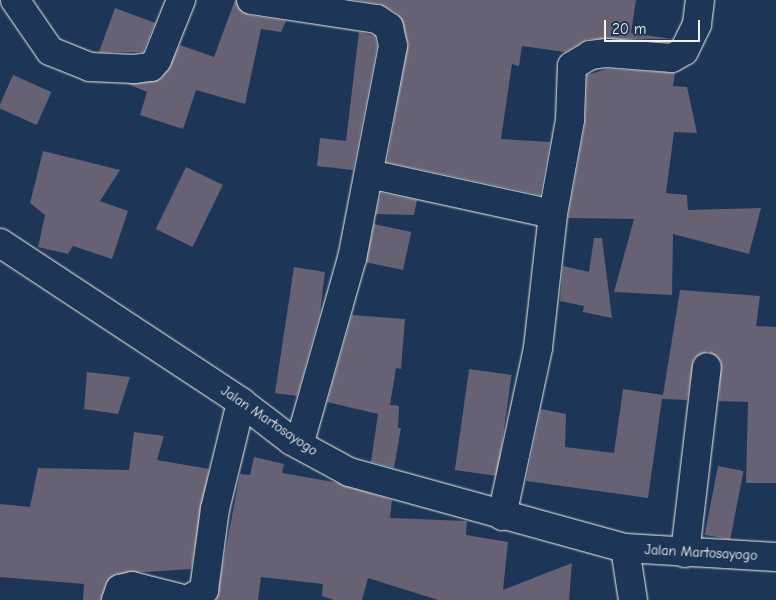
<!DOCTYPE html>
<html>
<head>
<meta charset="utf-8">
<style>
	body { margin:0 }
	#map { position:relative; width:776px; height:600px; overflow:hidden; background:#1d3557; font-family:"Comic Neue",sans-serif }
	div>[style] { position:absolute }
	.building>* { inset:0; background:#676273; transform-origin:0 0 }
	.roads { filter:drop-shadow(0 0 1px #f4f1e8) drop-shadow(0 0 1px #f4f1e8) }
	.street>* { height:28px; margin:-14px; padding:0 14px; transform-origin:14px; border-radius:14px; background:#1d3557 }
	span { translate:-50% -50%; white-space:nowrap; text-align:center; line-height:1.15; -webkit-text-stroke:4px #1d3557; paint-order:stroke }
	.street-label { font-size:14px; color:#f4f1e8 }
	.scale { position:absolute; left:604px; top:20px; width:96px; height:22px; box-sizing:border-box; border:2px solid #f4f1e8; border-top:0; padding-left:6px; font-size:15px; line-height:18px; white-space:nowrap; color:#f4f1e8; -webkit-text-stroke:4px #1d3557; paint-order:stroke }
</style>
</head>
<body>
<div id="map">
	<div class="building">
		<div style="clip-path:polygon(235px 0,248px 15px,286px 21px,281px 32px,261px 29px,245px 104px,196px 90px,183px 129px,140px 115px,147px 92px,128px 84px,162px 78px,180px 45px,214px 57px)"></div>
		<div style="clip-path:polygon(356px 0,636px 0,631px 33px,672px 39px,588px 39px,565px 52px,522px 46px,519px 66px,512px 64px,501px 139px,550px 142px,540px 195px,387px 162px,408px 43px,398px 14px,380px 4px)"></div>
		<div style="clip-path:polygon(115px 8px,155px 23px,143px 52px,99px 52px)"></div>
		<div style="clip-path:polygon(359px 32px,375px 36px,377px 46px,353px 170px,317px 166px,320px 138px,346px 141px)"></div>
		<div style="clip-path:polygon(607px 69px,675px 73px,673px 86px,687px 87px,697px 133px,674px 132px,666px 193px,687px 195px,688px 210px,761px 208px,749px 254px,673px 234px,672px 295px,614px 292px,634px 219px,568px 218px,585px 123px,587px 75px)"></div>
		<div style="left:13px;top:75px;width:42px;height:36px;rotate:24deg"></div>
		<div style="clip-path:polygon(43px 151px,120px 170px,100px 201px,128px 211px,112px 259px,73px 246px,68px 254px,38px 247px,45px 215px,30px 203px)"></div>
		<div style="left:186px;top:167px;width:41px;height:69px;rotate:26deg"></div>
		<div style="clip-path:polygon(381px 193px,417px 200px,414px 215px,376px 214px)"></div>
		<div style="left:374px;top:224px;width:38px;height:39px;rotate:12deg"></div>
		<div style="clip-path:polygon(594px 238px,602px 238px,612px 318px,583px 312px,584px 306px,560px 301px,563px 266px,589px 272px)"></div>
		<div style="clip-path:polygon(294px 267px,325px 272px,320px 313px,297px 396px,275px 393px)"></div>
		<div style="clip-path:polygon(680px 290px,760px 296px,756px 326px,776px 327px,776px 483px,746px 483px,748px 402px,719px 401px,721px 361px,708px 351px,694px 358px,687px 400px,662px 399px,648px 498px,526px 481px,541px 409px,566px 414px,565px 447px,614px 453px,623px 389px,663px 395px)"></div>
		<div style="clip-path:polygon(352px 315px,405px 319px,401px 369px,396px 368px,390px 405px,399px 406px,398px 428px,401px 428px,394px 468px,371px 462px,378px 414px,327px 402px)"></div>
		<div style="left:469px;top:369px;width:43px;height:102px;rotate:8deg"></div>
		<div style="clip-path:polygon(87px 372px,130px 377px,118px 414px,84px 409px)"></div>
		<div style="clip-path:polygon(134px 432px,164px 436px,157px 460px,209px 469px,191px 569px,116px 574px,106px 583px,101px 600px,83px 600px,84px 584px,0 577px,0 504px,30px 507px,38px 468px,129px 470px)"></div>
		<div style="clip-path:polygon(254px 457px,284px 464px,282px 473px,334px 482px,392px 500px,390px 518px,467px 521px,466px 535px,508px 542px,503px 590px,572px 563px,569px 600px,438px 600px,368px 578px,362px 600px,334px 600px,322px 596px,323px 584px,261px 577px,258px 600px,216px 600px,240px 474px,250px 475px)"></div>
		<div style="left:718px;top:466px;width:26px;height:70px;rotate:11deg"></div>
	</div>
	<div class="roads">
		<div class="street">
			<div style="left:15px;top:0;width:62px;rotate:55.5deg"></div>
			<div style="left:50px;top:51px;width:43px;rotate:21.8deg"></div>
			<div style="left:90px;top:67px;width:44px;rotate:2.6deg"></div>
			<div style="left:134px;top:69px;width:17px;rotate:-7deg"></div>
			<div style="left:151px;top:67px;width:9px;rotate:-49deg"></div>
			<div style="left:157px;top:60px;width:65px;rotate:-68.2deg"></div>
			<div style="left:251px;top:0;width:127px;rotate:8.6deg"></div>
			<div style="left:377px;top:19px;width:14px;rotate:34deg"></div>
			<div style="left:389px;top:27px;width:19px;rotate:78deg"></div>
			<div style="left:393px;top:46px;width:216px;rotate:100.9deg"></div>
			<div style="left:352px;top:258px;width:194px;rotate:105.8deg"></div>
			<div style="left:369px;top:174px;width:188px;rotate:12.3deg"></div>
			<div style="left:0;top:243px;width:289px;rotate:33.4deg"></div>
			<div style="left:241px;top:402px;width:64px;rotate:37.4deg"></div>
			<div style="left:292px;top:441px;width:65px;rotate:28.5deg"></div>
			<div style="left:349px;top:472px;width:286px;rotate:15.4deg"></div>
			<div style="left:625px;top:548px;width:53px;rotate:81.3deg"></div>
			<div style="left:502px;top:516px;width:172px;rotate:-77.9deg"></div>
			<div style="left:538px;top:348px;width:135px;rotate:-83.6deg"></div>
			<div style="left:553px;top:214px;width:96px;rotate:-79.7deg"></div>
			<div style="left:570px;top:120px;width:54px;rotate:-87.9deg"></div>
			<div style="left:572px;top:66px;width:21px;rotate:-31deg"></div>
			<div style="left:590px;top:55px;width:17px;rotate:-7deg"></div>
			<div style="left:607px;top:53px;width:65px;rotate:4.4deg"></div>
			<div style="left:672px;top:58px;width:14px;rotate:-30deg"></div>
			<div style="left:684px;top:51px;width:30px;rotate:-64deg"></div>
			<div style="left:697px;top:24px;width:24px;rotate:-83deg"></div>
			<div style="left:625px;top:548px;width:151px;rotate:3.4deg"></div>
			<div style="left:685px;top:553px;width:187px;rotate:-83.3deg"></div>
			<div style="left:116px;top:600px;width:12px;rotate:-70deg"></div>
			<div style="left:120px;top:589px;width:12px;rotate:-14deg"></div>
			<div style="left:132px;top:586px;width:57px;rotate:14.3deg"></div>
			<div style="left:187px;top:600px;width:20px;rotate:-30deg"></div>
			<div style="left:204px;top:590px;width:82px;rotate:-82.3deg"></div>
			<div style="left:215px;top:509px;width:110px;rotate:-76.3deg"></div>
		</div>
	</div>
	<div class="street-label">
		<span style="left:269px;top:421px;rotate:34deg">Jalan Martosayogo</span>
		<span style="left:701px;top:553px;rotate:3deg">Jalan Martosayogo</span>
	</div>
	<div class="scale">20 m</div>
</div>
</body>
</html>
